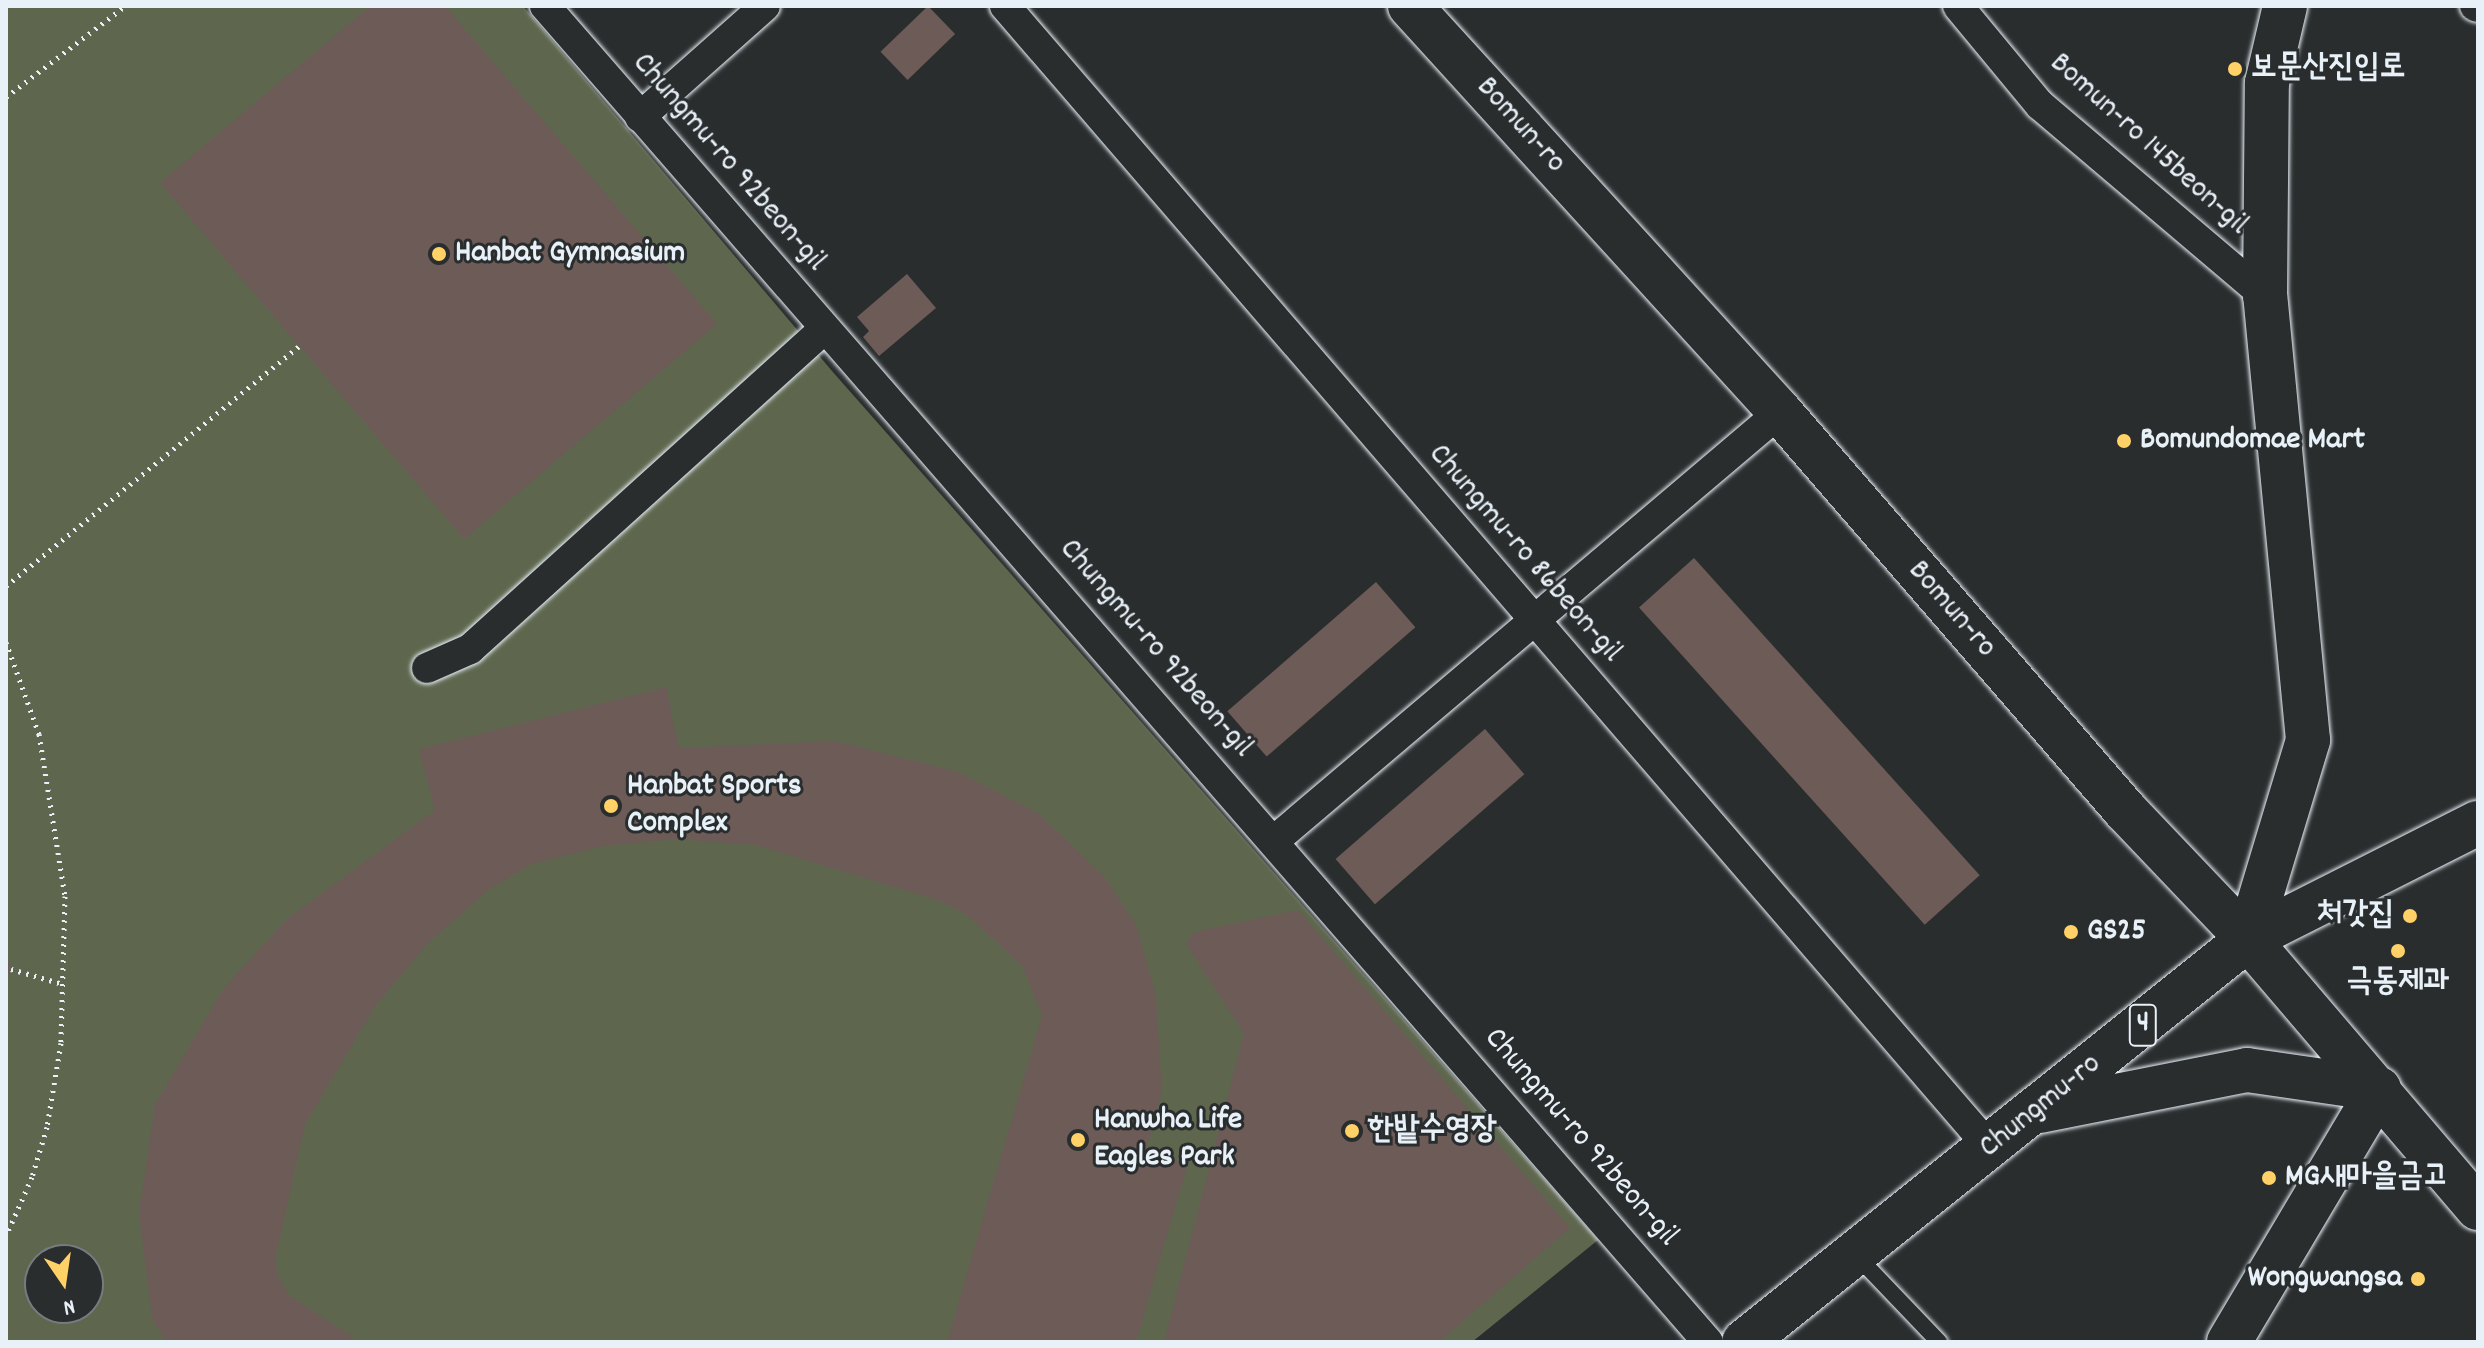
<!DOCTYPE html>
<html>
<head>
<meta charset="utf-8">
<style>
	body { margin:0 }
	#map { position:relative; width:2484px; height:1348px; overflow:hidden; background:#2a2d2e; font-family:Dekko,"Poor Story",sans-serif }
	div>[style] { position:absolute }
	.green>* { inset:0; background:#5e674e }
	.building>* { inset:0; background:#6d5b58; transform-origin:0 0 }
	.path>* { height:5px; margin-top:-2.5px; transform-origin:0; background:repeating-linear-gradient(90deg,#e8f1f8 0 2px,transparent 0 8px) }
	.roads { filter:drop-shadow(0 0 2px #e8f1f8) drop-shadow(0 0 2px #e8f1f8) }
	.service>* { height:16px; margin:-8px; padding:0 8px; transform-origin:8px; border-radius:8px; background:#2a2d2e }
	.minor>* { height:30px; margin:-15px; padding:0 15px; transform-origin:15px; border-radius:15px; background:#2a2d2e }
	.secondary>* { height:44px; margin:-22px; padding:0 22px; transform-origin:22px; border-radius:22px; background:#2a2d2e }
	.primary>* { height:44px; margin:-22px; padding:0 22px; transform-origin:22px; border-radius:22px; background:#2a2d2e }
	.dots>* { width:22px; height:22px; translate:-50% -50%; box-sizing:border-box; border:4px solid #2a2d2e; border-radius:50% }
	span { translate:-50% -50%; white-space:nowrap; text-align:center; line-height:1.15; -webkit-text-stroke:6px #2a2d2e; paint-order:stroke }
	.shield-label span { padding:2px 6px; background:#2a2d2e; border:2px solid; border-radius:6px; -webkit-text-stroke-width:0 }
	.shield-label { font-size:30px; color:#e8f1f8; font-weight:700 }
	.poi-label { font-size:32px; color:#e8f1f8; font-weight:700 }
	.left { translate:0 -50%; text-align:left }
	.right { translate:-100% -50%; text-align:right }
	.street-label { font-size:32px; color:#e8f1f8 }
	.frame { position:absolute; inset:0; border:8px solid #e8f1f8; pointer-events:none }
	.north { position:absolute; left:24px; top:1244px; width:80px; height:80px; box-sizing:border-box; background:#2a2d2e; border:2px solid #767b7f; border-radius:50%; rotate:167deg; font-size:22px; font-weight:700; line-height:32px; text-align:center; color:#e8f1f8 }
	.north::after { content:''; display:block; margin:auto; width:28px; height:36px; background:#ffd166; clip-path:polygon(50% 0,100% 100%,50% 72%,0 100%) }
</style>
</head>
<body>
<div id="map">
	<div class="green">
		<div style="clip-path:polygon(evenodd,6px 6px,523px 6px,832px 371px,1598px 1240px,1472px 1342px,6px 1342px,6px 6px,40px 1260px,88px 1260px,88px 1308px,40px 1308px,40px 1260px)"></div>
	</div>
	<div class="building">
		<div style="clip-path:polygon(370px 6px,445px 6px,717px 324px,464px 539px,160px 183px)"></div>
		<div style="left:928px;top:6px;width:39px;height:66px;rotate:46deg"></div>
		<div style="clip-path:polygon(907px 274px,936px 308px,879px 356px,863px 337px,869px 331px,857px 317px)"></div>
		<div style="left:1694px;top:558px;width:427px;height:74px;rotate:48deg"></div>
		<div style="left:1376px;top:582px;width:60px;height:197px;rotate:49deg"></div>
		<div style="clip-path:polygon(666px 687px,679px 748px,835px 741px,958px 772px,1038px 813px,1104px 876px,1136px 925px,1156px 995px,1162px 1092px,1144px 1156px,1188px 1163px,1136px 1342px,947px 1342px,1042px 1016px,1023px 967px,967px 915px,940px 901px,756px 845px,675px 839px,603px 846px,532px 864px,491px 888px,429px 942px,376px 1005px,305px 1124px,276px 1256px,277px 1274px,290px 1296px,360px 1342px,166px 1342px,152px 1319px,139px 1212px,155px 1105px,223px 989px,287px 919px,435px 810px,419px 749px)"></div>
		<div style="left:1485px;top:729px;width:60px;height:198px;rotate:49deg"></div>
		<div style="clip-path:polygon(1298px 910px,1570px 1228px,1439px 1342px,1164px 1342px,1244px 1033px,1186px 944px,1194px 932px)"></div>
		<div style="clip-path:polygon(6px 954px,11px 969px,6px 978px)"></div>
	</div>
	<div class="path">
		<div style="left:6px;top:97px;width:150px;rotate:-37.4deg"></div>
		<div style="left:6px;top:586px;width:379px;rotate:-39.3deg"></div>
		<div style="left:6px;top:642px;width:98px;rotate:70.3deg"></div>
		<div style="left:39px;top:734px;width:164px;rotate:80.9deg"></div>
		<div style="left:65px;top:896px;width:147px;rotate:91.6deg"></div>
		<div style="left:61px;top:1043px;width:85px;rotate:99.5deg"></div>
		<div style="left:47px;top:1127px;width:52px;rotate:106.7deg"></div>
		<div style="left:32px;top:1177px;width:64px;rotate:113.8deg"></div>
		<div style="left:11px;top:969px;width:54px;rotate:16.1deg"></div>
	</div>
	<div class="roads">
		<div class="service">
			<div style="left:1855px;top:1254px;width:122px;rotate:46.3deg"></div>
		</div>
		<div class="minor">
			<div style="left:545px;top:6px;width:1771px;rotate:48.96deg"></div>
			<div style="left:1005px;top:6px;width:1508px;rotate:49.22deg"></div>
			<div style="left:1958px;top:6px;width:129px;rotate:50.4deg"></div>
			<div style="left:2040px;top:105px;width:295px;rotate:40.3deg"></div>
			<div style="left:2475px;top:6px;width:3px;rotate:18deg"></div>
			<div style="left:640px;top:117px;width:167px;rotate:-41.6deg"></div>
			<div style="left:427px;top:668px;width:47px;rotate:-23.8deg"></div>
			<div style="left:470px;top:649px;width:477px;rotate:-42.1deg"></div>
			<div style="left:1275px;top:840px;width:662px;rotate:-40.28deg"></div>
		</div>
		<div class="secondary">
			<div style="left:1410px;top:6px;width:549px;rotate:47.66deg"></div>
			<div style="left:1780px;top:412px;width:527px;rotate:49.08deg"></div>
			<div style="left:2125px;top:810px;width:178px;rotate:46.4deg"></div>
			<div style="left:2248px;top:939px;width:354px;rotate:49.5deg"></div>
			<div style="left:2248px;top:939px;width:208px;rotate:-73.2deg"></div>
			<div style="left:2308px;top:740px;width:446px;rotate:-95.5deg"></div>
			<div style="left:2265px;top:296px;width:213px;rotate:-89.5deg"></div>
			<div style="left:2267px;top:83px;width:79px;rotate:-76.8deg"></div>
			<div style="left:2229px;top:1342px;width:294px;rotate:-59.3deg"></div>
		</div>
		<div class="primary">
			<div style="left:2040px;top:1111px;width:211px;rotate:-11.2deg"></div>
			<div style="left:2247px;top:1070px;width:133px;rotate:8.2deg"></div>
			<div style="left:1744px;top:1342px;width:645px;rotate:-38.65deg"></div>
			<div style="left:2248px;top:939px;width:258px;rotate:-26.8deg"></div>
		</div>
	</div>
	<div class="dots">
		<div style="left:2235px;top:69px;background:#ffd166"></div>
		<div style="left:439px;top:254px;background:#ffd166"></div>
		<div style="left:2124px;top:441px;background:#ffd166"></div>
		<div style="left:611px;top:806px;background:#ffd166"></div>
		<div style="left:2410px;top:916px;background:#ffd166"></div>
		<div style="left:2071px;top:932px;background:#ffd166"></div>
		<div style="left:2398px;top:951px;background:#ffd166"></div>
		<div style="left:1352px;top:1131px;background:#ffd166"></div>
		<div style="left:1078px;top:1140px;background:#ffd166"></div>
		<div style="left:2269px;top:1178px;background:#ffd166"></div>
		<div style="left:2418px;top:1279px;background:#ffd166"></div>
	</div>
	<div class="shield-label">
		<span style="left:2143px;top:1025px">4</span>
	</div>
	<div class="poi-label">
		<span class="left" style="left:2251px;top:69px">보문산진입로</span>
		<span class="left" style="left:455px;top:254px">Hanbat Gymnasium</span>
		<span class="left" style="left:2140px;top:441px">Bomundomae Mart</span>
		<span class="left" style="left:627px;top:806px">Hanbat Sports<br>Complex</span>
		<span class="right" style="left:2394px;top:916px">처갓집</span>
		<span class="left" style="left:2087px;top:932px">GS25</span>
		<span style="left:2398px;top:983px">극동제과</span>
		<span class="left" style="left:1094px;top:1140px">Hanwha Life<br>Eagles Park</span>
		<span class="left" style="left:1368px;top:1131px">한밭수영장</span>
		<span class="left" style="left:2285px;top:1178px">MG새마을금고</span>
		<span class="right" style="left:2402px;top:1279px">Wongwangsa</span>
	</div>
	<div class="street-label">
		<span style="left:1520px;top:126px;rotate:48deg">Bomun-ro</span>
		<span style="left:2148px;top:145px;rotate:42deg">Bomun-ro 145beon-gil</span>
		<span style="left:728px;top:163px;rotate:49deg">Chungmu-ro 92beon-gil</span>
		<span style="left:1524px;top:554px;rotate:49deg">Chungmu-ro 86beon-gil</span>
		<span style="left:1951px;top:610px;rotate:49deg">Bomun-ro</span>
		<span style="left:1155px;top:649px;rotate:49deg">Chungmu-ro 92beon-gil</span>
		<span style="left:2041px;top:1107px;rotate:-39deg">Chungmu-ro</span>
		<span style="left:1580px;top:1138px;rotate:49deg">Chungmu-ro 92beon-gil</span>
	</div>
	<div class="frame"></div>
	<div class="north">N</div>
</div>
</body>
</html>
